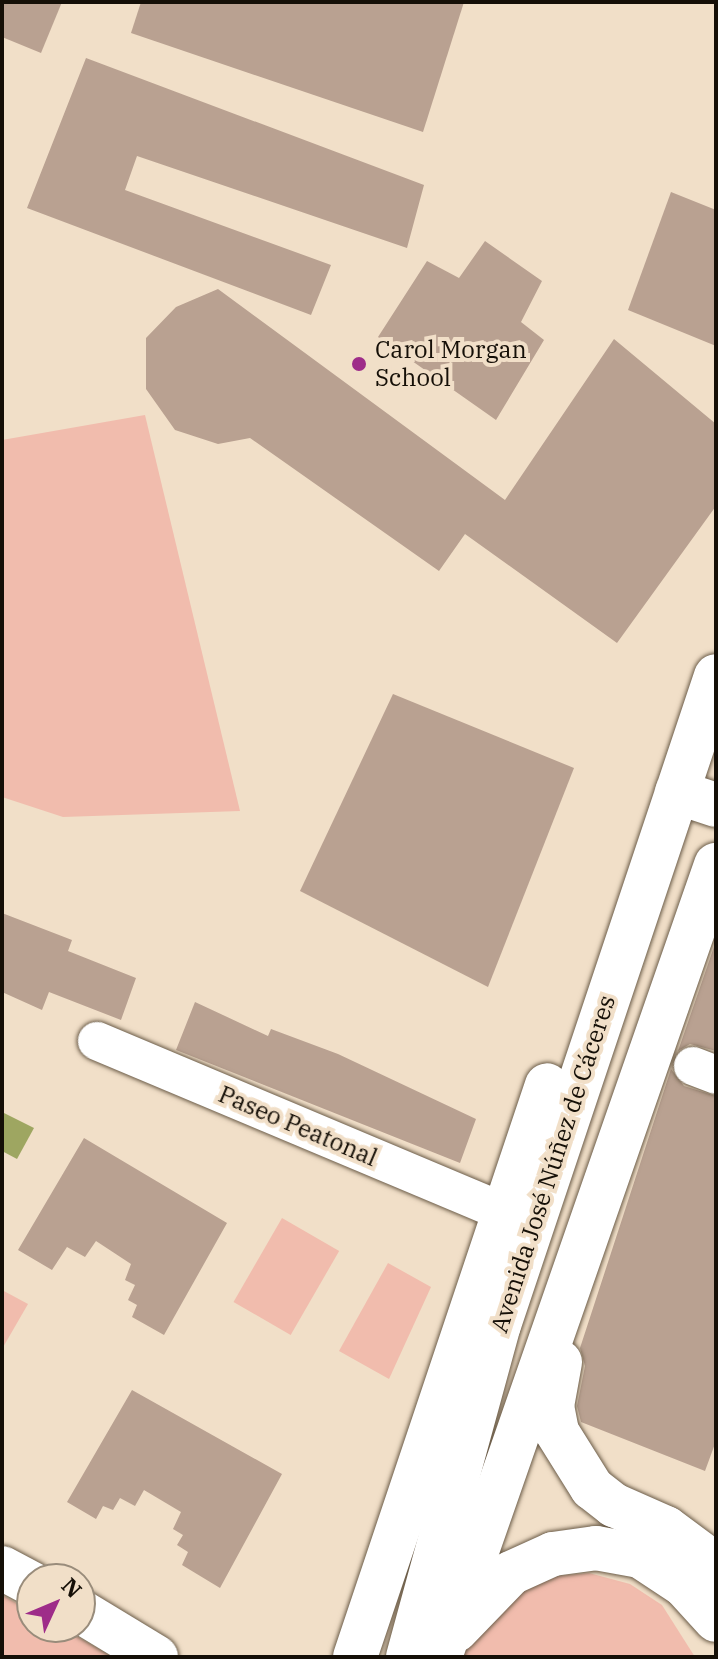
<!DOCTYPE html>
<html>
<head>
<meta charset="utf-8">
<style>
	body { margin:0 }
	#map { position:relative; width:718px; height:1659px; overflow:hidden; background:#f1dfc8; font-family:"IBM Plex Serif",serif }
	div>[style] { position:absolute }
	.green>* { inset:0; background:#f1bcad; transform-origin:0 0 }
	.water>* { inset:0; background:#9ea661 }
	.building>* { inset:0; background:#b9a191 }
	.roads { filter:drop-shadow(0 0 2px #6b5c48) drop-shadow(0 0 2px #6b5c48) }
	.minor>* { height:38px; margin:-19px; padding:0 19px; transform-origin:19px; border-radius:19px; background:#fff }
	.major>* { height:44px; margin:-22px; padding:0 22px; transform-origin:22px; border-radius:22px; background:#fff }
	.dots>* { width:22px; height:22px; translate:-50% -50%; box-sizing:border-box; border:4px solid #f1dfc8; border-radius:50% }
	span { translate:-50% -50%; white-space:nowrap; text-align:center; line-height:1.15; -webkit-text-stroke:8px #f1dfc8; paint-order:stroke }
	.poi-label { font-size:24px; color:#150f07 }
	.left { translate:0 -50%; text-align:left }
	.street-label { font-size:24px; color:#150f07 }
	.frame { position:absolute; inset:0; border:4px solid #150f07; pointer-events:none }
	.north { position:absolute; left:16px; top:1563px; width:80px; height:80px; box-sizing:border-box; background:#f1dfc8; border:2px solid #998c7b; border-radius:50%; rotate:46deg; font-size:22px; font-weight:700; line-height:32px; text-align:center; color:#150f07 }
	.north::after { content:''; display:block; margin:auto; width:28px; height:36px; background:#9e2c89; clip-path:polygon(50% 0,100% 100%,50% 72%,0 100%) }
</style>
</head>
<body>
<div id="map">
	<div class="green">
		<div style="clip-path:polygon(145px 415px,240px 811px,63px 817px,2px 797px,2px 440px)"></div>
		<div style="left:282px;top:1218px;width:66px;height:97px;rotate:30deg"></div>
		<div style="clip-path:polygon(388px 1263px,431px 1287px,389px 1379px,339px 1351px)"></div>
		<div style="clip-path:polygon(2px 1290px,28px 1304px,2px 1349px)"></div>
		<div style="clip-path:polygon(589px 1573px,630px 1584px,662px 1605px,695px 1657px,462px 1657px,478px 1624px,509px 1594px,547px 1577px)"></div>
		<div style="clip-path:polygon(2px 1595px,32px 1612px,32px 1627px,60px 1627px,113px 1657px,2px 1657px)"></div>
	</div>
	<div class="water">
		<div style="clip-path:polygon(2px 1112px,34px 1128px,17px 1159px,2px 1151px)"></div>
	</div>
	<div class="building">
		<div style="clip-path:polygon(2px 2px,62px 2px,41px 53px,2px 37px)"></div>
		<div style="clip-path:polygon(141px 2px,464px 2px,423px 132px,131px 33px)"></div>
		<div style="clip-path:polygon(86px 58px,424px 185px,407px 248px,137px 156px,125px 190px,331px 265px,311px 315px,27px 208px)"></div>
		<div style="clip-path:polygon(671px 192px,716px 210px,716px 346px,628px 310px)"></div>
		<div style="clip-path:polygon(485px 241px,542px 281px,521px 322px,544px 340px,496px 420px,378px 337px,427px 261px,459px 278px)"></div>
		<div style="clip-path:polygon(218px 289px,505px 500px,614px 339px,716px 424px,716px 506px,617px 643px,465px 534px,439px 571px,250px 438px,218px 444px,175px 430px,146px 389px,146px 338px,176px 307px)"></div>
		<div style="clip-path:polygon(393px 694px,574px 768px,488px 987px,300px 891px)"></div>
		<div style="clip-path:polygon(2px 913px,72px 940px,68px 951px,136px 978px,121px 1020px,49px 992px,42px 1010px,2px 992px)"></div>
		<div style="clip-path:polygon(716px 941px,716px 1051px,690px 1044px,678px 1051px)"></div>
		<div style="clip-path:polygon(195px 1002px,268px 1036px,271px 1029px,338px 1054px,476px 1119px,460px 1163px,176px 1050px)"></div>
		<div style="clip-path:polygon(671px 1069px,684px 1086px,716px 1096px,716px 1441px,705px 1471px,581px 1422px,577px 1406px,585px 1366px,580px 1348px)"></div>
		<div style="clip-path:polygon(84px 1138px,227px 1223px,164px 1335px,132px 1317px,137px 1305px,128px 1300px,135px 1285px,125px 1280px,131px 1264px,96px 1241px,85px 1257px,67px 1247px,52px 1270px,18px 1250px)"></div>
		<div style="clip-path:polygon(132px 1390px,282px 1474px,220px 1588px,182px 1565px,188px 1552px,177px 1545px,183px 1535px,173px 1529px,181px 1512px,144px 1490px,135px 1506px,120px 1498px,113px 1510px,103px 1506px,96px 1519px,67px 1502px)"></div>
	</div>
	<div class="roads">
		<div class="minor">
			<div style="left:97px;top:1041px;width:437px;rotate:22.8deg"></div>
			<div style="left:693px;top:1066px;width:25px;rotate:21deg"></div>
		</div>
		<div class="major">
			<div style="left:677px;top:792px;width:41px;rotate:18.4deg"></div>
			<div style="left:560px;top:1362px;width:45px;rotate:100.3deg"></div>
			<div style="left:552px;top:1406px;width:26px;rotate:79deg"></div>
			<div style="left:557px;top:1432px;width:66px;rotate:58deg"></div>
			<div style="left:592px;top:1488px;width:28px;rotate:38deg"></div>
			<div style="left:614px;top:1505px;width:57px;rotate:23.9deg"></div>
			<div style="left:666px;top:1528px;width:62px;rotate:36.5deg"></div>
			<div style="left:2px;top:1568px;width:34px;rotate:28deg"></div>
			<div style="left:80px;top:1611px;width:89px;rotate:31.2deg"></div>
			<div style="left:456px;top:1630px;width:79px;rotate:-46deg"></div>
			<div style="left:511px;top:1573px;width:46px;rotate:-24.3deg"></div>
			<div style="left:553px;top:1554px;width:43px;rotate:-7.9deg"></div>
			<div style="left:596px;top:1548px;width:45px;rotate:10.3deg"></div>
			<div style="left:640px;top:1556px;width:53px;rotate:33.4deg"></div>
			<div style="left:684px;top:1585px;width:47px;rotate:47.6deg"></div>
			<div style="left:355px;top:1657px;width:603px;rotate:-71.44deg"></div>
			<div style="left:408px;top:1657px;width:344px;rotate:-74.7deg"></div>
			<div style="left:499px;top:1325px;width:684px;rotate:-71.51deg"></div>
			<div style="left:440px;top:1657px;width:839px;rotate:-70.79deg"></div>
		</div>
	</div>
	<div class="dots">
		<div style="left:359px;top:364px;background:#9e2c89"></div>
	</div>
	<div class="poi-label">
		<span class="left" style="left:375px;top:364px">Carol Morgan<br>School</span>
	</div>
	<div class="street-label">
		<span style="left:298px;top:1126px;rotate:23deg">Paseo Peatonal</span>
		<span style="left:553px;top:1164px;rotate:-72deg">Avenida José Núñez de Cáceres</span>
	</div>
	<div class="frame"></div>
	<div class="north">N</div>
</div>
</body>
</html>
